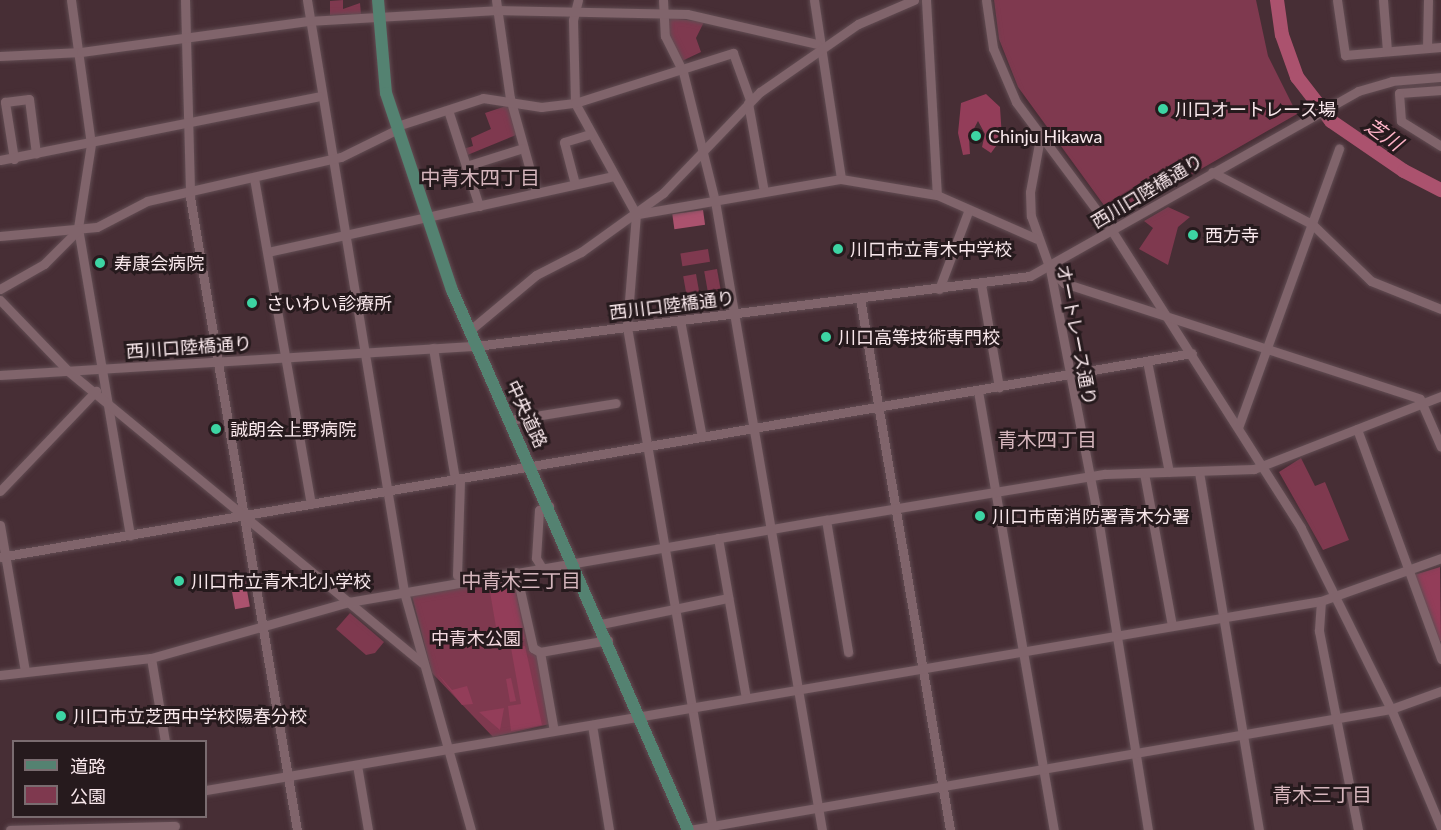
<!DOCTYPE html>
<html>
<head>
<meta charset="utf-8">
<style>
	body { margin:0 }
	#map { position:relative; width:1441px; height:830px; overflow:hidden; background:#472e35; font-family:Lato,"Noto Sans JP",sans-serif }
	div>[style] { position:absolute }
	.green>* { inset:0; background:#7f394f; transform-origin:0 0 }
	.forest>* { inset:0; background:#933d59 }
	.water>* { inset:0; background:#ab526e; transform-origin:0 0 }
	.river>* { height:14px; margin:-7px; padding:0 7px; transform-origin:7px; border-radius:7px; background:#ab526e }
	.roads { filter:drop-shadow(0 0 2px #624d53) drop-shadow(0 0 2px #624d53) }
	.minor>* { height:9px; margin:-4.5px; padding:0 4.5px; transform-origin:4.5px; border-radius:4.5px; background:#80646b }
	.major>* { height:12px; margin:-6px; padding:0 6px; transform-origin:6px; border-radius:6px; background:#548271 }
	.dots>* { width:16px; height:16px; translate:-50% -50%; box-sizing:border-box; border:3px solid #261a1d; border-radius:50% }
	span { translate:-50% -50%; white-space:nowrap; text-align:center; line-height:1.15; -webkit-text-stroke:6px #261a1d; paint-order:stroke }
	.poi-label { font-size:18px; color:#f9e8ec }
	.left { translate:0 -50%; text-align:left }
	.street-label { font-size:18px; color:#f9e8ec }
	.park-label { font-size:18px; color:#f4dae0 }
	.water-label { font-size:20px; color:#feb3c7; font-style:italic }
	.neighbourhood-label { font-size:20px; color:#d6b6bd }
	.legend { position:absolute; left:12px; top:740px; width:195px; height:78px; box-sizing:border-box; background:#261a1d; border:2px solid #7a6c70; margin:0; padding:8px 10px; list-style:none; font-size:18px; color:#f9e8ec }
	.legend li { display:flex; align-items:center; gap:12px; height:30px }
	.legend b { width:30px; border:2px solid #7a6c70 }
</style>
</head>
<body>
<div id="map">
	<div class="green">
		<div style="clip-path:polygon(343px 0,343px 9px,360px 3px,361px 14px,330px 15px,330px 1px)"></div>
		<div style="clip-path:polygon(994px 0,1256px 0,1268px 56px,1297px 114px,1114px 219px,1018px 87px,999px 39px)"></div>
		<div style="clip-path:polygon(669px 18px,704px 22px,696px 38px,701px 52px,682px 61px,667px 32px)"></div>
		<div style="clip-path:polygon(509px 105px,516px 135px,465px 156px,463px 149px,473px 146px,471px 138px,491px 129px,485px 113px)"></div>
		<div style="clip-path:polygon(1168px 207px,1190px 217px,1178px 227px,1168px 265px,1139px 249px,1153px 228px,1144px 221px)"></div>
		<div style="left:708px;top:249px;width:13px;height:28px;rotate:81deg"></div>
		<div style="left:717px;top:269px;width:28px;height:13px;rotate:80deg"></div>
		<div style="left:696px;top:274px;width:27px;height:13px;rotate:80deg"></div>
		<div style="clip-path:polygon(1301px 458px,1315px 486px,1325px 482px,1349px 540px,1323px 550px,1279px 472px)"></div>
		<div style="clip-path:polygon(513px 579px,538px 656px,550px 724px,493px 737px,432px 673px,412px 596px)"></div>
		<div style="clip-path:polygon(350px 613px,384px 642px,375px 653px,366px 655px,336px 629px)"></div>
	</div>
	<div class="forest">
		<div style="clip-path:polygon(986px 94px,1000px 107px,1002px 138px,991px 153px,982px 147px,985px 134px,978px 121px,969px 138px,970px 154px,963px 155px,958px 133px,961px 103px)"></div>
		<div style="clip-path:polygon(1440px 567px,1441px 641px,1439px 642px,1414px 575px)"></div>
		<div style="clip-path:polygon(514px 582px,525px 639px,509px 642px,507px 632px,497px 633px,489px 586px)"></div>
		<div style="clip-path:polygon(525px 646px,542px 725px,511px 731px,508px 706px,521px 704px,511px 648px)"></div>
		<div style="clip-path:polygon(436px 672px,452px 690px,467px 686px,473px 704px,462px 705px)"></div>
		<div style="clip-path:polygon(511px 678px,516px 701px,510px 702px,506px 679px)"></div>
		<div style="clip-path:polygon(504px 708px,500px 730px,479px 712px)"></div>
	</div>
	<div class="water">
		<div style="left:703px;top:210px;width:15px;height:31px;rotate:82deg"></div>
		<div style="left:245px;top:579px;width:28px;height:15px;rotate:80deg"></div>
	</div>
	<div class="river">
		<div style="left:1277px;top:0;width:35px;rotate:82deg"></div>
		<div style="left:1282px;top:35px;width:45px;rotate:70.3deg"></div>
		<div style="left:1297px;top:77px;width:56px;rotate:52.3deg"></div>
		<div style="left:1331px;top:121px;width:88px;rotate:34.4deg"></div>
		<div style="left:1404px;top:171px;width:42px;rotate:27.2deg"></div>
	</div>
	<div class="roads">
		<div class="minor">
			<div style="left:71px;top:0;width:145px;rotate:82.1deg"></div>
			<div style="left:91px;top:144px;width:85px;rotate:98.8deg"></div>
			<div style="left:78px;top:228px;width:312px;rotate:80.4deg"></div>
			<div style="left:185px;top:0;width:197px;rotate:88.5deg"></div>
			<div style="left:190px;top:197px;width:642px;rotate:80.41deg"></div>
			<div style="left:307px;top:0;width:600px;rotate:80.69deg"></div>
			<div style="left:404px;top:592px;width:247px;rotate:74.3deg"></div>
			<div style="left:496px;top:0;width:99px;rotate:81.9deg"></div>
			<div style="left:510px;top:98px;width:98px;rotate:74.5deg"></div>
			<div style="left:578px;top:0;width:21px;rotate:104deg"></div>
			<div style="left:573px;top:20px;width:83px;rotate:88.6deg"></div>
			<div style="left:575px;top:103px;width:127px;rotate:61.2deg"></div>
			<div style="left:636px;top:214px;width:113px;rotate:94.6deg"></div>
			<div style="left:627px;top:327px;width:510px;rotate:80.3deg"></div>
			<div style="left:663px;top:0;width:36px;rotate:87deg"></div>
			<div style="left:665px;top:36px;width:40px;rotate:63.4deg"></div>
			<div style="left:683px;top:72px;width:133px;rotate:76.1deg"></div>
			<div style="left:715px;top:201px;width:638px;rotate:80.35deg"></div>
			<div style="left:814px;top:0;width:181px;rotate:81.4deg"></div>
			<div style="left:926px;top:0;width:195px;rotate:86.8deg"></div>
			<div style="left:986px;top:0;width:49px;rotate:81.7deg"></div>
			<div style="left:993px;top:48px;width:59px;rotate:66.9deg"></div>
			<div style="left:1016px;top:102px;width:161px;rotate:53.3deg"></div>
			<div style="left:1112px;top:231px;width:352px;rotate:57.5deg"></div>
			<div style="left:1301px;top:528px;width:202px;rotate:63.6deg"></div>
			<div style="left:1391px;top:709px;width:129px;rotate:67.2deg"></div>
			<div style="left:1337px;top:0;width:56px;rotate:81.7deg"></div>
			<div style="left:1345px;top:55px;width:96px;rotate:-4.8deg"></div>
			<div style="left:1383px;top:0;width:51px;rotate:85.5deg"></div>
			<div style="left:1427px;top:48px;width:48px;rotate:-88.8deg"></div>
			<div style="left:0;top:56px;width:81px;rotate:-2.8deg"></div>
			<div style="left:81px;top:52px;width:229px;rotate:-7.8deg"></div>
			<div style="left:308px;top:21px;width:189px;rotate:-3.3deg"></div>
			<div style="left:497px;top:10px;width:190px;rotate:1.2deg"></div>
			<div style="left:687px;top:14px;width:133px;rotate:13deg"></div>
			<div style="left:1441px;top:90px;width:42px;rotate:175.9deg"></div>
			<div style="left:1399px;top:93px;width:28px;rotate:86deg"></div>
			<div style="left:1401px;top:121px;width:47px;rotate:32deg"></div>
			<div style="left:748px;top:103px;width:90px;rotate:79.8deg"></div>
			<div style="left:448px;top:110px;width:101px;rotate:72.1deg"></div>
			<div style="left:397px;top:126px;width:90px;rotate:-18deg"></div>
			<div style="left:483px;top:98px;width:59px;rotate:8.8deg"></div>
			<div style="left:541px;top:107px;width:34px;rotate:-7deg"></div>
			<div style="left:575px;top:103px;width:166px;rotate:-17.6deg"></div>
			<div style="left:733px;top:53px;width:50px;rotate:70.1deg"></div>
			<div style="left:1040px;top:138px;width:55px;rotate:100.5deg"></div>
			<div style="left:1030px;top:192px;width:24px;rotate:88deg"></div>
			<div style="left:1031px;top:216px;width:56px;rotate:70.3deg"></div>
			<div style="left:1050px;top:269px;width:248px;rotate:79.1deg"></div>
			<div style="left:1097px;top:512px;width:322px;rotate:80.9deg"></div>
			<div style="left:14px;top:159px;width:58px;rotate:-99deg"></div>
			<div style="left:5px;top:102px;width:24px;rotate:-7deg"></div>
			<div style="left:29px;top:99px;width:55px;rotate:82.7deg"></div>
			<div style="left:0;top:160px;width:325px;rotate:-11.3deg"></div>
			<div style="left:466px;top:166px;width:60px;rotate:-17.5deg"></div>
			<div style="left:1212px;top:172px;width:113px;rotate:27.5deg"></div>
			<div style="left:1312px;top:224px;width:82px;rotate:44deg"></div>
			<div style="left:1371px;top:281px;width:75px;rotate:21.8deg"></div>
			<div style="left:254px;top:178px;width:331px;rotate:80.1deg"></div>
			<div style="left:575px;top:184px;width:43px;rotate:-104.7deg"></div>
			<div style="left:564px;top:142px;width:27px;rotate:-17deg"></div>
			<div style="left:638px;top:214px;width:206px;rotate:-9.8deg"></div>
			<div style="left:841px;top:179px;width:97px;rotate:9.5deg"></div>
			<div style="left:937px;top:195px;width:109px;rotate:23.7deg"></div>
			<div style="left:0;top:236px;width:97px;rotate:-5.3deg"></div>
			<div style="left:97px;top:227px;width:56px;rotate:-27.5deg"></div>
			<div style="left:147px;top:201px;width:199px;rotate:-12.8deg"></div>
			<div style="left:341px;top:157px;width:64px;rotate:-26.2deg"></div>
			<div style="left:268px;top:252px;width:353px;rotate:-12.4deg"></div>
			<div style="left:1050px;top:269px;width:20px;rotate:45deg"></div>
			<div style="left:1064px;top:283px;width:374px;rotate:18deg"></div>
			<div style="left:1420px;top:399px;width:52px;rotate:66.4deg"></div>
			<div style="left:981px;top:284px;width:105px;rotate:80.1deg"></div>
			<div style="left:0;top:289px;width:51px;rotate:-29.6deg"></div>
			<div style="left:44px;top:264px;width:48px;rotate:-45deg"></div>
			<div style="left:939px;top:289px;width:82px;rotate:-69.4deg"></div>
			<div style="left:860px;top:298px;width:540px;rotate:80.4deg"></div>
			<div style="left:0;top:300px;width:98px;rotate:46.2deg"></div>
			<div style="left:68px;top:371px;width:460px;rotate:39.5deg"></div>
			<div style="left:680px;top:320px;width:119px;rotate:79.4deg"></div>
			<div style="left:469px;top:331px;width:87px;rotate:-39.9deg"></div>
			<div style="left:536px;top:275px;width:51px;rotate:-27.1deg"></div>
			<div style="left:581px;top:252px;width:101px;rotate:-35.7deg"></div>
			<div style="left:663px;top:193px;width:140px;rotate:-46.2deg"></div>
			<div style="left:760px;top:92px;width:119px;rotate:-34.8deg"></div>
			<div style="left:858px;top:24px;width:61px;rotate:-23.2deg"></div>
			<div style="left:433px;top:348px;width:133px;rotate:80.5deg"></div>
			<div style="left:1147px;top:361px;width:113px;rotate:78.8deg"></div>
			<div style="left:0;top:375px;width:477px;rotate:-3.5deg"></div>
			<div style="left:476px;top:346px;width:558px;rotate:-7.2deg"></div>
			<div style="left:1030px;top:276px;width:377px;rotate:-29.4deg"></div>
			<div style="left:1358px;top:91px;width:35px;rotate:-16deg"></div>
			<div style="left:1392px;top:81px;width:49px;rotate:-4.7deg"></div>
			<div style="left:978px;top:391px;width:446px;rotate:80.2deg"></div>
			<div style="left:510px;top:420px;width:107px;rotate:-9.1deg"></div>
			<div style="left:1239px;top:425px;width:294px;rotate:-70.1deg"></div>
			<div style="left:1357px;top:429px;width:245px;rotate:69.9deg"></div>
			<div style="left:1199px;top:472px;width:363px;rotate:80.5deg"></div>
			<div style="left:1144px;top:473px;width:155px;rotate:79.6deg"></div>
			<div style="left:0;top:491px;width:139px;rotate:-46.2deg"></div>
			<div style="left:826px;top:520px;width:134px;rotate:80.5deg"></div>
			<div style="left:0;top:525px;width:149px;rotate:80.3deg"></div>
			<div style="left:718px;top:538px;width:162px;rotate:80.1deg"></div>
			<div style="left:0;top:557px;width:1209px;rotate:-9.71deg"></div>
			<div style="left:542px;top:568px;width:12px;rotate:-121deg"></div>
			<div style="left:536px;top:558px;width:48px;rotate:-86.4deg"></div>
			<div style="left:539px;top:510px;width:11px;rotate:-22deg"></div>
			<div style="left:516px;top:572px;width:78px;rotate:77.4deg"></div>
			<div style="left:533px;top:648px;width:8px;rotate:30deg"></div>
			<div style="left:540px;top:652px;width:80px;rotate:80deg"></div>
			<div style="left:457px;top:575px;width:96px;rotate:-88.2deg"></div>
			<div style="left:1321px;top:601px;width:30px;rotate:94deg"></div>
			<div style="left:1319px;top:631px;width:203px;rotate:78.9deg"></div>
			<div style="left:601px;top:624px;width:130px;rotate:-11.6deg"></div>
			<div style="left:540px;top:652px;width:69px;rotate:-10deg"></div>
			<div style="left:151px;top:658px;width:85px;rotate:80.5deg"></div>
			<div style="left:0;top:675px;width:152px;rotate:-6.4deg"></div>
			<div style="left:151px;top:658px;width:206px;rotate:-15.8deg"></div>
			<div style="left:349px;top:602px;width:484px;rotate:-9.8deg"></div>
			<div style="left:826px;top:520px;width:283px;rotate:-9.4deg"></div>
			<div style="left:1105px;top:474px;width:149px;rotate:-1.9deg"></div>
			<div style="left:1254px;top:469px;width:201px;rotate:-21.3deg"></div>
			<div style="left:592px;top:725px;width:106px;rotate:80.8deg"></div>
			<div style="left:357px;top:765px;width:66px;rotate:80.4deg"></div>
			<div style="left:206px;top:790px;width:1131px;rotate:-9.62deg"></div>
			<div style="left:1321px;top:601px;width:127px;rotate:-19.7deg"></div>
			<div style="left:10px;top:830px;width:165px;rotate:-1.4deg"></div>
			<div style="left:689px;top:830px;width:712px;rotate:-9.78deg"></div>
			<div style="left:1391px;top:709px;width:53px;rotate:-19.8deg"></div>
		</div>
		<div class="major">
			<div style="left:378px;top:0;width:93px;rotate:85.1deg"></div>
			<div style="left:386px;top:93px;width:208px;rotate:71.5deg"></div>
			<div style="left:452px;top:290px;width:589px;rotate:66.39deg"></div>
		</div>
	</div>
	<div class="dots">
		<div style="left:1163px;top:109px;background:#3dd4a3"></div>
		<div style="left:976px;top:136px;background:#3dd4a3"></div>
		<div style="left:1193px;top:235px;background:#3dd4a3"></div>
		<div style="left:838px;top:249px;background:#3dd4a3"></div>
		<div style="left:100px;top:263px;background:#3dd4a3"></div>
		<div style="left:252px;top:303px;background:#3dd4a3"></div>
		<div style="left:826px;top:337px;background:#3dd4a3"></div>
		<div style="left:216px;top:429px;background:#3dd4a3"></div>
		<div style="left:980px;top:516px;background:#3dd4a3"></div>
		<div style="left:179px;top:581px;background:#3dd4a3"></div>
		<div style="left:61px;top:716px;background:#3dd4a3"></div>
	</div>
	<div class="poi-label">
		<span class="left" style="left:1175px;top:109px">川口オートレース場</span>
		<span class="left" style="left:988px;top:136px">Chinju Hikawa</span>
		<span class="left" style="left:1205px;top:235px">西方寺</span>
		<span class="left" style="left:850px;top:249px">川口市立青木中学校</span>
		<span class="left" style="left:114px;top:263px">寿康会病院</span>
		<span class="left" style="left:266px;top:303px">さいわい診療所</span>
		<span class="left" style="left:838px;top:337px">川口高等技術専門校</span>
		<span class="left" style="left:230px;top:429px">誠朗会上野病院</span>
		<span class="left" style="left:992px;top:516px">川口市南消防署青木分署</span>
		<span class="left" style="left:191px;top:581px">川口市立青木北小学校</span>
		<span class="left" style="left:73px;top:716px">川口市立芝西中学校陽春分校</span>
	</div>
	<div class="street-label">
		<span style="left:1147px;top:191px;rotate:-31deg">西川口陸橋通り</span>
		<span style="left:672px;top:305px;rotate:-7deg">西川口陸橋通り</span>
		<span style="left:1077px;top:335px;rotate:79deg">オートレース通り</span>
		<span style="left:189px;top:347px;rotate:-4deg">西川口陸橋通り</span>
		<span style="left:527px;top:414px;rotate:65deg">中央道路</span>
	</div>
	<div class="park-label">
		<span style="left:476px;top:638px">中青木公園</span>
	</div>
	<div class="water-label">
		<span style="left:1384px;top:134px;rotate:35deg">芝川</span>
	</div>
	<div class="neighbourhood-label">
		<span style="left:480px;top:177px">中青木四丁目</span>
		<span style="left:1047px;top:439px">青木四丁目</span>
		<span style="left:521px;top:580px">中青木三丁目</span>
		<span style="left:1322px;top:794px">青木三丁目</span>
	</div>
	<ul class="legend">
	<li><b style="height:8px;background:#548271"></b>道路</li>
	<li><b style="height:16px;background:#7f394f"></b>公園</li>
	</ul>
</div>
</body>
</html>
